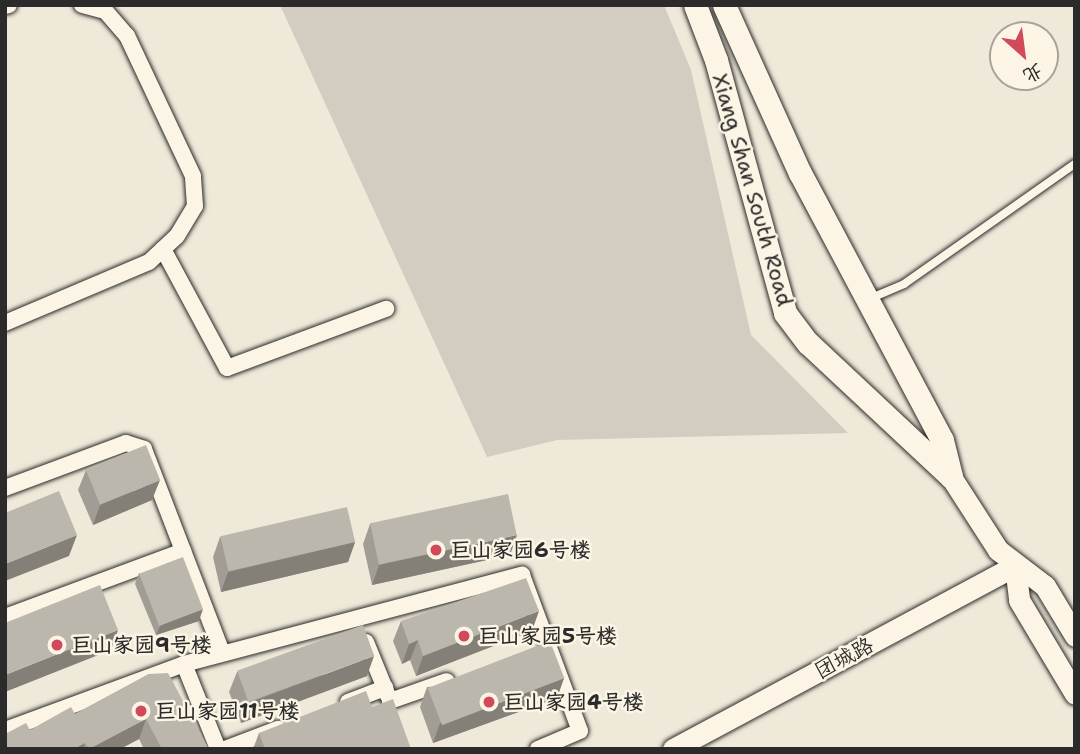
<!DOCTYPE html>
<html>
<head>
<meta charset="utf-8">
<style>
	body { margin:0 }
	#map { position:relative; width:1080px; height:754px; overflow:hidden; background:#efe9da; font-family:"Shantell Sans","LXGW WenKai TC",sans-serif }
	div>[style] { position:absolute }
	.green>* { inset:0; background:#d2cdc0 }
	.roads { filter:drop-shadow(0 0 2px #2b2b2b) drop-shadow(0 0 2px #2b2b2b) }
	.service>* { height:8px; margin:-4px; padding:0 4px; transform-origin:4px; border-radius:4px; background:#fcf5e5 }
	.minor>* { height:16px; margin:-8px; padding:0 8px; transform-origin:8px; border-radius:8px; background:#fcf5e5 }
	.tertiary>* { height:21px; margin:-10.5px; padding:0 10.5px; transform-origin:10.5px; border-radius:10.5px; background:#fcf5e5 }
	.secondary>* { height:23px; margin:-11.5px; padding:0 11.5px; transform-origin:11.5px; border-radius:11.5px; background:#fcf5e5 }
	.wall>* { inset:0; background:#a29d94 }
	.shaded-wall>* { inset:0; background:#848078 }
	.building>* { inset:0; background:#bcb7ac; transform-origin:0 0 }
	.dots>* { width:19px; height:19px; translate:-50% -50%; box-sizing:border-box; border:4px solid #fcf5e5; border-radius:50% }
	span { translate:-50% -50%; white-space:nowrap; text-align:center; line-height:1.15; -webkit-text-stroke:5px #fcf5e5; paint-order:stroke }
	.street-label { font-size:21px; color:#2b2b2b }
	.poi-label { font-size:21px; color:#2b2b2b; font-weight:700 }
	.left { translate:0 -50%; text-align:left }
	.frame { position:absolute; inset:0; border:7px solid #2b2b2b; pointer-events:none }
	.north { position:absolute; left:989px; top:21px; width:70px; height:70px; box-sizing:border-box; background:#fcf5e5; border:2px solid #a8a49b; border-radius:50%; rotate:152deg; font-size:19px; font-weight:700; line-height:28px; text-align:center; color:#2b2b2b }
	.north::after { content:''; display:block; margin:auto; width:24px; height:32px; background:#d1495b; clip-path:polygon(50% 0,100% 100%,50% 72%,0 100%) }
</style>
</head>
<body>
<div id="map">
	<div class="green">
		<div style="clip-path:polygon(280px 5px,664px 5px,691px 70px,751px 335px,848px 433px,557px 440px,487px 457px)"></div>
	</div>
	<div class="roads">
		<div class="service">
			<div style="left:869px;top:299px;width:38px;rotate:-23deg"></div>
			<div style="left:904px;top:284px;width:209px;rotate:-35.1deg"></div>
		</div>
		<div class="minor">
			<div style="left:5px;top:6px;width:4px;rotate:-14deg"></div>
			<div style="left:163px;top:249px;width:135px;rotate:61.7deg"></div>
			<div style="left:227px;top:368px;width:170px;rotate:-20.4deg"></div>
			<div style="left:5px;top:323px;width:156px;rotate:-23deg"></div>
			<div style="left:149px;top:262px;width:38px;rotate:-43deg"></div>
			<div style="left:177px;top:236px;width:35px;rotate:-59deg"></div>
			<div style="left:195px;top:206px;width:30px;rotate:-94deg"></div>
			<div style="left:193px;top:176px;width:155px;rotate:-115.2deg"></div>
			<div style="left:127px;top:36px;width:33px;rotate:-131deg"></div>
			<div style="left:105px;top:11px;width:24px;rotate:-165deg"></div>
			<div style="left:5px;top:488px;width:129px;rotate:-20.4deg"></div>
			<div style="left:126px;top:443px;width:19px;rotate:18deg"></div>
			<div style="left:144px;top:449px;width:217px;rotate:69deg"></div>
			<div style="left:5px;top:617px;width:190px;rotate:-20.3deg"></div>
			<div style="left:366px;top:642px;width:58px;rotate:67.8deg"></div>
			<div style="left:184px;top:664px;width:350px;rotate:-14.8deg"></div>
			<div style="left:522px;top:575px;width:166px;rotate:69.6deg"></div>
			<div style="left:580px;top:731px;width:46px;rotate:156.8deg"></div>
			<div style="left:390px;top:701px;width:60px;rotate:-19.3deg"></div>
			<div style="left:348px;top:702px;width:40px;rotate:-21deg"></div>
			<div style="left:5px;top:730px;width:191px;rotate:-20.2deg"></div>
			<div style="left:184px;top:664px;width:92px;rotate:68.2deg"></div>
			<div style="left:225px;top:749px;width:57px;rotate:-20.7deg"></div>
		</div>
		<div class="tertiary">
			<div style="left:951px;top:477px;width:87px;rotate:57.2deg"></div>
			<div style="left:998px;top:550px;width:59px;rotate:37.5deg"></div>
			<div style="left:1045px;top:586px;width:58px;rotate:59deg"></div>
			<div style="left:1015px;top:566px;width:34px;rotate:83deg"></div>
			<div style="left:1019px;top:600px;width:109px;rotate:59.2deg"></div>
			<div style="left:673px;top:749px;width:388px;rotate:-28.2deg"></div>
		</div>
		<div class="secondary">
			<div style="left:695px;top:5px;width:59px;rotate:69.1deg"></div>
			<div style="left:716px;top:60px;width:262px;rotate:74.7deg"></div>
			<div style="left:785px;top:313px;width:38px;rotate:53deg"></div>
			<div style="left:808px;top:343px;width:196px;rotate:43.1deg"></div>
			<div style="left:724px;top:5px;width:184px;rotate:65.7deg"></div>
			<div style="left:800px;top:173px;width:302px;rotate:62deg"></div>
			<div style="left:942px;top:440px;width:38px;rotate:76deg"></div>
		</div>
	</div>
	<div class="wall">
		<div style="clip-path:polygon(86px 470px,152px 500px,93px 525px,78px 490px)"></div>
		<div style="clip-path:polygon(370px 524px,510px 555px,372px 585px,363px 544px)"></div>
		<div style="clip-path:polygon(220px 537px,355px 542px,348px 562px,221px 592px,213px 557px)"></div>
		<div style="clip-path:polygon(139px 573px,199px 621px,156px 635px,135px 584px)"></div>
		<div style="clip-path:polygon(401px 621px,532px 631px,416px 676px,410px 660px,402px 664px,393px 641px)"></div>
		<div style="clip-path:polygon(237px 672px,367px 676px,241px 723px,229px 692px)"></div>
		<div style="clip-path:polygon(149px 674px,209px 749px,144px 749px,139px 739px,120px 749px,5px 749px,30px 730px,75px 714px)"></div>
		<div style="clip-path:polygon(564px 678px,557px 698px,433px 743px,420px 707px,427px 687px)"></div>
		<div style="clip-path:polygon(372px 707px,411px 749px,253px 749px,259px 733px)"></div>
	</div>
	<div class="shaded-wall">
		<div style="clip-path:polygon(160px 480px,152px 500px,93px 525px,100px 505px)"></div>
		<div style="clip-path:polygon(77px 535px,69px 556px,5px 581px,5px 564px)"></div>
		<div style="clip-path:polygon(517px 535px,510px 555px,372px 585px,379px 565px)"></div>
		<div style="clip-path:polygon(355px 542px,348px 562px,221px 592px,228px 572px)"></div>
		<div style="clip-path:polygon(203px 609px,199px 621px,156px 635px,161px 624px)"></div>
		<div style="clip-path:polygon(539px 611px,532px 631px,416px 676px,423px 656px)"></div>
		<div style="clip-path:polygon(118px 630px,111px 650px,5px 692px,5px 675px)"></div>
		<div style="clip-path:polygon(418px 640px,410px 660px,402px 664px,409px 644px)"></div>
		<div style="clip-path:polygon(374px 656px,367px 676px,241px 723px,248px 703px)"></div>
		<div style="clip-path:polygon(564px 678px,557px 698px,433px 743px,440px 723px)"></div>
		<div style="clip-path:polygon(146px 719px,139px 739px,120px 749px,89px 749px)"></div>
		<div style="clip-path:polygon(85px 743px,83px 749px,74px 749px)"></div>
	</div>
	<div class="building">
		<div style="left:146px;top:445px;width:38px;height:65px;rotate:68deg"></div>
		<div style="clip-path:polygon(59px 491px,77px 535px,5px 564px,5px 513px)"></div>
		<div style="left:508px;top:494px;width:42px;height:141px;rotate:78deg"></div>
		<div style="left:347px;top:507px;width:36px;height:130px;rotate:77deg"></div>
		<div style="left:183px;top:557px;width:56px;height:47px;rotate:69deg"></div>
		<div style="clip-path:polygon(526px 578px,539px 611px,423px 656px,418px 640px,409px 644px,401px 621px)"></div>
		<div style="clip-path:polygon(100px 585px,118px 630px,5px 675px,5px 623px)"></div>
		<div style="left:363px;top:625px;width:33px;height:134px;rotate:70deg"></div>
		<div style="left:550px;top:641px;width:40px;height:131px;rotate:69deg"></div>
		<div style="clip-path:polygon(168px 673px,209px 749px,162px 749px,146px 719px,89px 749px,85px 743px,74px 749px,5px 749px,5px 734px,26px 723px,30px 730px,71px 707px,75px 714px,149px 674px)"></div>
		<div style="clip-path:polygon(366px 691px,372px 707px,393px 699px,411px 749px,265px 749px,259px 733px)"></div>
	</div>
	<div class="dots">
		<div style="left:436px;top:550px;background:#d1495b"></div>
		<div style="left:464px;top:636px;background:#d1495b"></div>
		<div style="left:57px;top:645px;background:#d1495b"></div>
		<div style="left:489px;top:702px;background:#d1495b"></div>
		<div style="left:141px;top:711px;background:#d1495b"></div>
	</div>
	<div class="street-label">
		<span style="left:752px;top:190px;rotate:74deg">Xiang Shan South Road</span>
		<span style="left:844px;top:658px;rotate:-28deg">团城路</span>
	</div>
	<div class="poi-label">
		<span class="left" style="left:450px;top:550px">巨山家园6号楼</span>
		<span class="left" style="left:478px;top:636px">巨山家园5号楼</span>
		<span class="left" style="left:71px;top:645px">巨山家园9号楼</span>
		<span class="left" style="left:503px;top:702px">巨山家园4号楼</span>
		<span class="left" style="left:155px;top:711px">巨山家园11号楼</span>
	</div>
	<div class="frame"></div>
	<div class="north">北</div>
</div>
</body>
</html>
